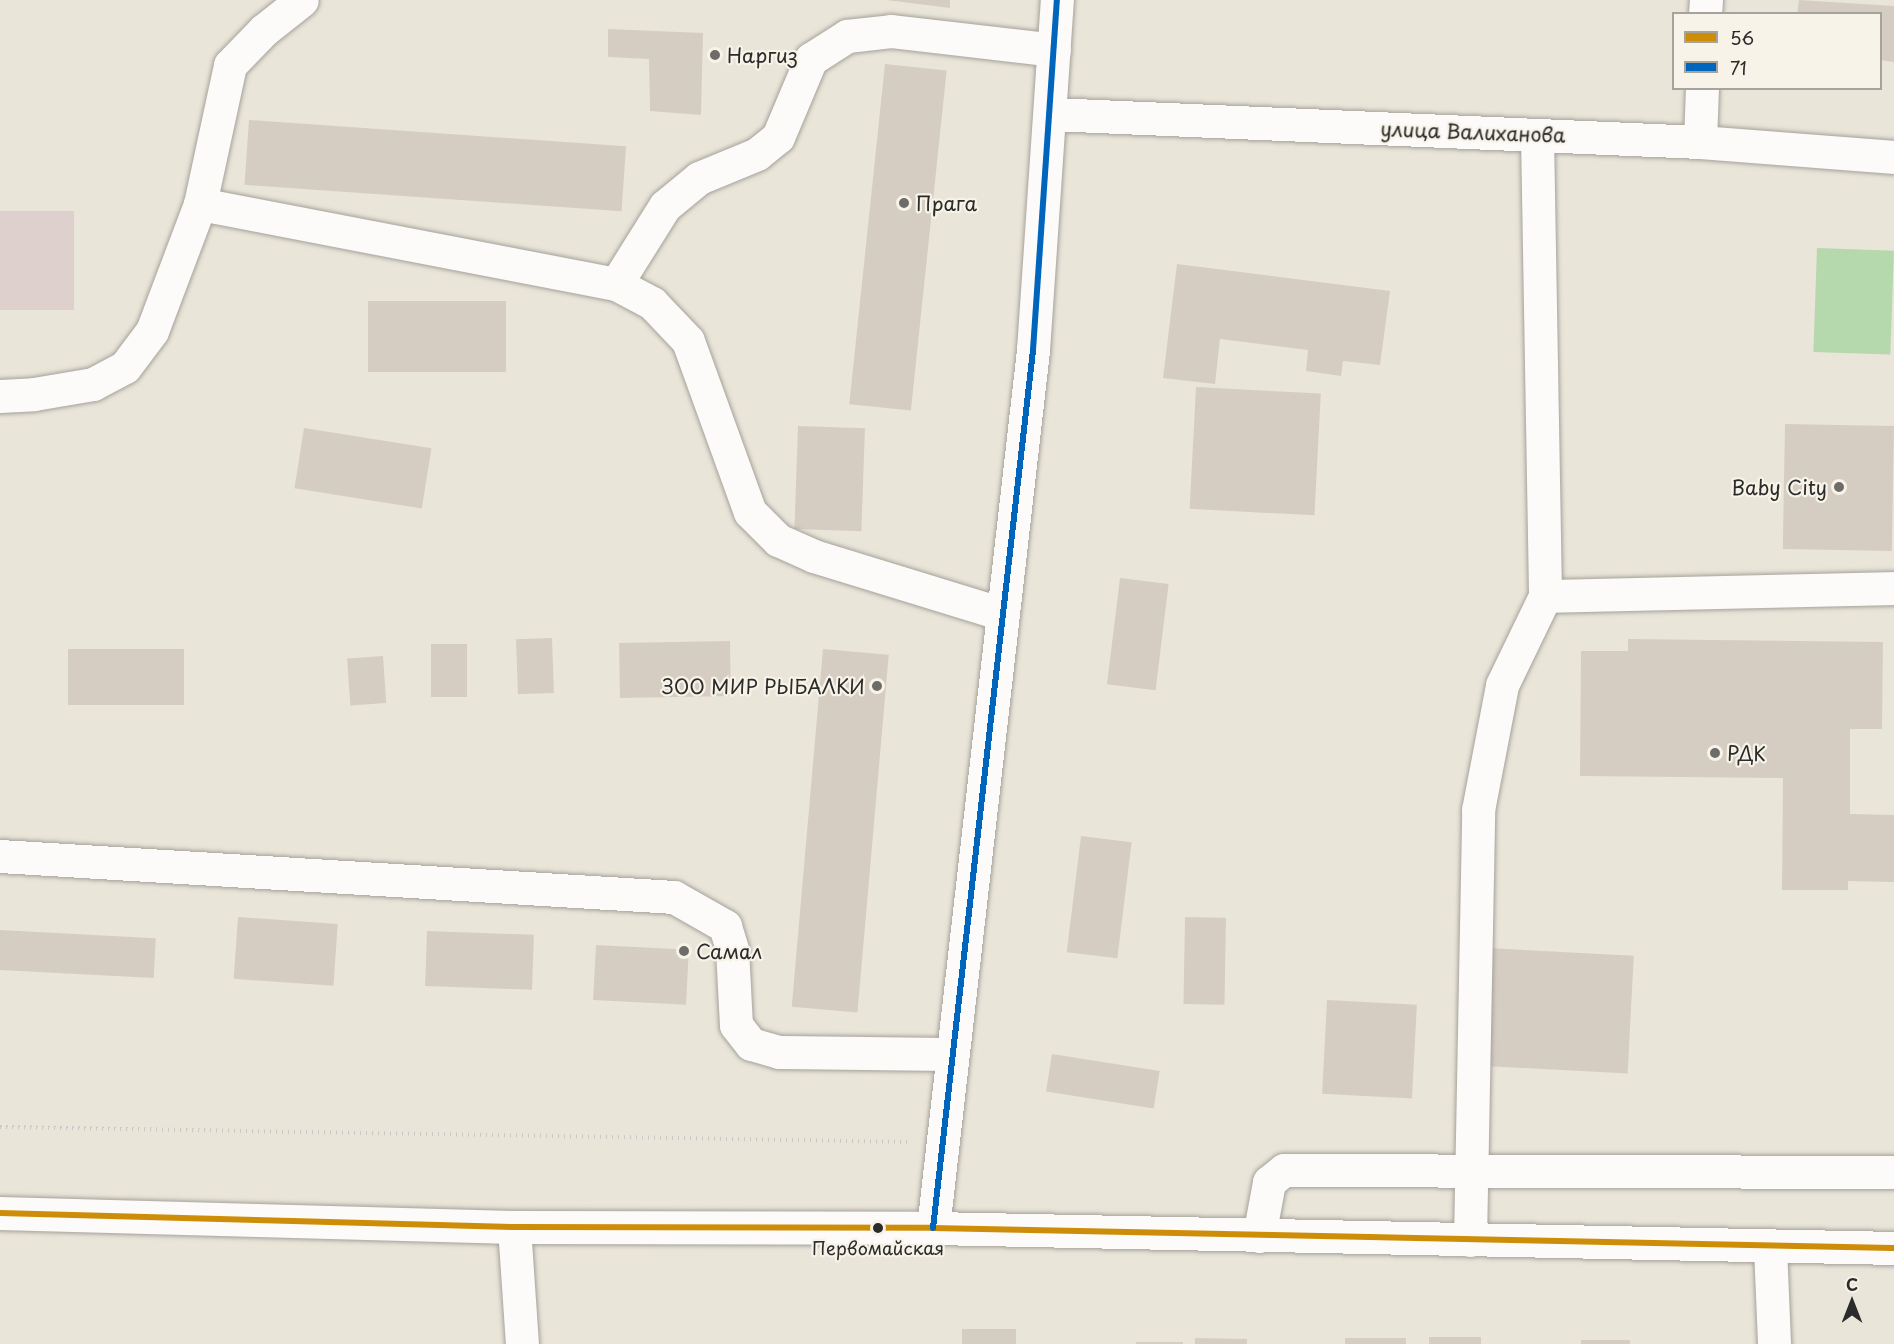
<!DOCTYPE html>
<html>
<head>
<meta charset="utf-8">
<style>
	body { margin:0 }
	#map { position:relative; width:1894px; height:1344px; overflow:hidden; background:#eae5d9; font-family:"Playpen Sans",sans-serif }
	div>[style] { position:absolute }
	.industrial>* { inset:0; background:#ddd0cd; transform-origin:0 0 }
	.green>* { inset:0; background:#b5d9ad; transform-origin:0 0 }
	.building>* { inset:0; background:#d6cdc2; transform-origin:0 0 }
	.path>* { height:4px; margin-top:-2px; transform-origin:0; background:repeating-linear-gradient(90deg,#cac9c6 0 1.5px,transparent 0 6px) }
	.roads { filter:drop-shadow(0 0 2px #a5a29b) drop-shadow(0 0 2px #a5a29b) }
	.minor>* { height:33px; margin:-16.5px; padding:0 16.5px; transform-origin:16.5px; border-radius:16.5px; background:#fcfbf9 }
	.major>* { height:33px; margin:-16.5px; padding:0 16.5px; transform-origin:16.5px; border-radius:16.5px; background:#fcfbf9 }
	.bus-1>* { height:6px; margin:-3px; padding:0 3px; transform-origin:3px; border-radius:3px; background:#ce8d09 }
	.bus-2>* { height:6px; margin:-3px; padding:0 3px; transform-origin:3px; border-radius:3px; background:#0065bd }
	.dots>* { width:16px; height:16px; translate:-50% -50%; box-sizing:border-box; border:3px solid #f7f3e8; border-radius:50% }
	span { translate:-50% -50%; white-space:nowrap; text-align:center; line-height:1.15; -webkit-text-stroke:4.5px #f7f3e8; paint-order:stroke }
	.bus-label { font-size:18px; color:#2b2b2b }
	.poi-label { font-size:20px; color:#2b2b2b }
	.left { translate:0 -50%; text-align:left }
	.right { translate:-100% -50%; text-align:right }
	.street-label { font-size:20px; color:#2b2b2b }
	.legend { position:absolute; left:1672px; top:12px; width:210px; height:78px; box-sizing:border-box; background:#f7f3e8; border:2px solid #a5a39c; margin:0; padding:8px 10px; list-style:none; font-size:18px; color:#2b2b2b }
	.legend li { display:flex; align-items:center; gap:12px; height:30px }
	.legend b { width:30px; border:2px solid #a5a39c }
	.north { position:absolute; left:1822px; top:1272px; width:60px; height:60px; -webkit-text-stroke:4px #f7f3e8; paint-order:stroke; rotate:0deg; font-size:16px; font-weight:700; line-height:24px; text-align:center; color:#2b2b2b }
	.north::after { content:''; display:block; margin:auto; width:21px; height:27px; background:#2b2b2b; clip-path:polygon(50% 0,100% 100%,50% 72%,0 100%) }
</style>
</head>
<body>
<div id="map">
	<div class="industrial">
		<div style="left:0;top:211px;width:74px;height:99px"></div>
	</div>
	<div class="green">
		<div style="left:1817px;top:248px;width:77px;height:104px;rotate:2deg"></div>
	</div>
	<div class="building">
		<div style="clip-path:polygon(886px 0,950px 0,950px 8px)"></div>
		<div style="clip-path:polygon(1799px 0,1894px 6px,1894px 62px,1880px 60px,1880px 14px,1797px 14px)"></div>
		<div style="clip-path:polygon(608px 29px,703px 33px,701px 115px,650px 111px,649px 59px,608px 57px)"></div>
		<div style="left:885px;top:64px;width:62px;height:342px;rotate:6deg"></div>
		<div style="left:249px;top:120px;width:378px;height:65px;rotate:4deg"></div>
		<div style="clip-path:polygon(1177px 264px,1390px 291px,1380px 365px,1343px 361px,1341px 376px,1306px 371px,1308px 350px,1220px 339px,1215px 384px,1163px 378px)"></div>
		<div style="left:368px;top:301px;width:138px;height:71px"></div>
		<div style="left:1196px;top:387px;width:125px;height:122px;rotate:3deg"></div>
		<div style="left:1785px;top:424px;width:109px;height:125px;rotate:1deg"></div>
		<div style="left:798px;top:426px;width:67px;height:103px;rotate:2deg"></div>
		<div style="left:304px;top:428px;width:129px;height:61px;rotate:9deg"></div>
		<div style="left:1120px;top:578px;width:49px;height:107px;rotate:7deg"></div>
		<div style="left:552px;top:638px;width:55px;height:36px;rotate:88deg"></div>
		<div style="clip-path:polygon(1628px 639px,1883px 642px,1882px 729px,1850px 729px,1850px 814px,1894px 815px,1894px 882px,1848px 881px,1848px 890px,1782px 890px,1783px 778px,1580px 776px,1581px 651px,1628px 651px)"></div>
		<div style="left:730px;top:641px;width:55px;height:111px;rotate:89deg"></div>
		<div style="left:467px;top:644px;width:53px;height:36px;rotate:90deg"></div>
		<div style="left:184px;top:649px;width:56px;height:116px;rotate:90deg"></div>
		<div style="left:823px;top:649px;width:66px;height:359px;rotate:5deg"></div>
		<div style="left:383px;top:656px;width:47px;height:36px;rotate:86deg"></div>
		<div style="left:1081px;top:836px;width:51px;height:117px;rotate:7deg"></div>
		<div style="left:238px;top:917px;width:100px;height:62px;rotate:4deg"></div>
		<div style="left:1185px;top:917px;width:41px;height:87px;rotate:1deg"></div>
		<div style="left:0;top:930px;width:156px;height:40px;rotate:3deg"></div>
		<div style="left:427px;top:931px;width:107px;height:55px;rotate:2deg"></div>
		<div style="left:596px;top:945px;width:93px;height:55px;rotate:3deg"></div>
		<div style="left:1488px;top:948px;width:146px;height:118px;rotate:3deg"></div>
		<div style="left:1327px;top:1000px;width:90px;height:94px;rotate:3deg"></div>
		<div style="left:1052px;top:1054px;width:109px;height:38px;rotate:9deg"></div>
		<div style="left:962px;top:1329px;width:54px;height:15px"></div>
		<div style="left:1429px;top:1337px;width:52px;height:7px"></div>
		<div style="clip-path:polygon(1195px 1338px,1247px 1339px,1247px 1344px,1195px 1344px)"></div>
		<div style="left:1345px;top:1338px;width:61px;height:6px"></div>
		<div style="left:1581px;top:1340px;width:49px;height:4px"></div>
		<div style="left:1136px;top:1342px;width:47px;height:2px"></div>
	</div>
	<div class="path">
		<div style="left:0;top:1127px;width:911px;rotate:0.94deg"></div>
	</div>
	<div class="roads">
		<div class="minor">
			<div style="left:1705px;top:14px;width:14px;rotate:-86deg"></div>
			<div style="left:1051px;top:114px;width:650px;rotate:2.47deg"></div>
			<div style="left:1700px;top:142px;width:195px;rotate:4.4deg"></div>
			<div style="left:1537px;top:135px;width:461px;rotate:89deg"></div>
			<div style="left:1545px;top:596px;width:349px;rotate:-1.3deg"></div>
			<div style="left:1700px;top:142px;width:54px;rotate:-87.9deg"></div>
			<div style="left:200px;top:204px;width:424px;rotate:10.9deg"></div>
			<div style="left:616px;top:284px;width:41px;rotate:27.8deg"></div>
			<div style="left:652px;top:303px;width:52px;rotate:46.5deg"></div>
			<div style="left:688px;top:341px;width:182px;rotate:70.1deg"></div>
			<div style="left:750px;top:512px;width:40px;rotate:45deg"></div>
			<div style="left:778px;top:540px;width:39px;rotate:24deg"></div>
			<div style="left:814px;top:556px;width:197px;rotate:17.1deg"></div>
			<div style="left:616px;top:284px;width:92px;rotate:-57.9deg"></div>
			<div style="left:665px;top:206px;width:44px;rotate:-39.5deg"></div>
			<div style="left:699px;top:178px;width:63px;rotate:-22.5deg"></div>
			<div style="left:757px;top:154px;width:27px;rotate:-39deg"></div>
			<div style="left:778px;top:137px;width:85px;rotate:-67.1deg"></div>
			<div style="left:811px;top:59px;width:43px;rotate:-32.6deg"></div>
			<div style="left:847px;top:36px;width:44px;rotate:-6.5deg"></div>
			<div style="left:891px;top:31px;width:164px;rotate:6.6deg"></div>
			<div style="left:0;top:396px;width:34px;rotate:-3deg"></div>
			<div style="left:34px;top:394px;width:60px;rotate:-9.6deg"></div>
			<div style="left:93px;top:384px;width:36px;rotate:-28deg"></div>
			<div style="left:125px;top:367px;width:45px;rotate:-53.1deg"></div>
			<div style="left:152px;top:331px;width:136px;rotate:-69.3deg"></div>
			<div style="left:200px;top:204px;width:142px;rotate:-77.8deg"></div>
			<div style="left:230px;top:65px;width:49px;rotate:-45.8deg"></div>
			<div style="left:264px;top:30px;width:48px;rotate:-38.3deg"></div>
			<div style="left:0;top:856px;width:675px;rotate:3.48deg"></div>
			<div style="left:674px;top:897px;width:59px;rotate:29.6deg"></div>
			<div style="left:725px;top:926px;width:24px;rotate:73deg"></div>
			<div style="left:732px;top:949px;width:76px;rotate:87deg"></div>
			<div style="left:736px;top:1025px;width:24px;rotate:52deg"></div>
			<div style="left:751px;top:1044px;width:29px;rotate:16deg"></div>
			<div style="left:779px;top:1052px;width:173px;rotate:0.7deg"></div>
			<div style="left:514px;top:1227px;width:117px;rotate:86.1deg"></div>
			<div style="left:933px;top:1228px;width:884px;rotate:-83.5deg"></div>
			<div style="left:1033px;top:350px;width:351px;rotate:-86.1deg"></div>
			<div style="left:1259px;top:1236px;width:55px;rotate:-79.5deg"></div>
			<div style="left:1269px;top:1182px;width:19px;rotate:-39deg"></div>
			<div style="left:1284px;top:1170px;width:610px;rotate:0.19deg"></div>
			<div style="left:1470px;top:1240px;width:430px;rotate:-88.9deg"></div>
			<div style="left:1478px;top:810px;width:127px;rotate:-79.1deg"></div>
			<div style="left:1502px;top:685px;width:99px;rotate:-64.2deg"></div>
			<div style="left:1770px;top:1247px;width:97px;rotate:87.6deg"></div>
		</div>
		<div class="major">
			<div style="left:0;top:1213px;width:514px;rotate:1.56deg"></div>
			<div style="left:514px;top:1227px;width:419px;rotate:0.1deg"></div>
			<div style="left:933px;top:1228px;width:961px;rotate:1.19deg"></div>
		</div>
	</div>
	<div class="bus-1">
		<div style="left:0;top:1213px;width:514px;rotate:1.56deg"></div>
		<div style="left:514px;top:1227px;width:419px;rotate:0.1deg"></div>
		<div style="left:933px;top:1228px;width:961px;rotate:1.19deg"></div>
	</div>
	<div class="bus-2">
		<div style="left:933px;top:1228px;width:884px;rotate:-83.5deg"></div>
		<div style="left:1033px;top:350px;width:351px;rotate:-86.1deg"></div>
	</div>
	<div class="dots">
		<div style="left:715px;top:55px;background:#6e6c68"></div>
		<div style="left:904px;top:203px;background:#6e6c68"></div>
		<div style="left:1839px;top:487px;background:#6e6c68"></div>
		<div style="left:877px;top:686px;background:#6e6c68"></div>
		<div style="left:1715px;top:753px;background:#6e6c68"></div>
		<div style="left:684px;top:951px;background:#6e6c68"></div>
		<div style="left:878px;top:1228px;background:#2b2b2b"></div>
	</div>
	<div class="bus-label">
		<span style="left:878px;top:1248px">Первомайская</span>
	</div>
	<div class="poi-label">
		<span class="left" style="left:727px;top:55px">Наргиз</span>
		<span class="left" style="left:916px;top:203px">Прага</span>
		<span class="right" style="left:1827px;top:487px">Baby City</span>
		<span class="right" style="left:865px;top:686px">ЗОО МИР РЫБАЛКИ</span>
		<span class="left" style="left:1727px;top:753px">РДК</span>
		<span class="left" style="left:696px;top:951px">Самал</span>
	</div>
	<div class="street-label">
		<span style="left:1473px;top:132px;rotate:2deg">улица Валиханова</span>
	</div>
	<ul class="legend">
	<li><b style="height:8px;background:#ce8d09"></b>56</li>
	<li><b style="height:8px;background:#0065bd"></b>71</li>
	</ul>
	<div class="north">С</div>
</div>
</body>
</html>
